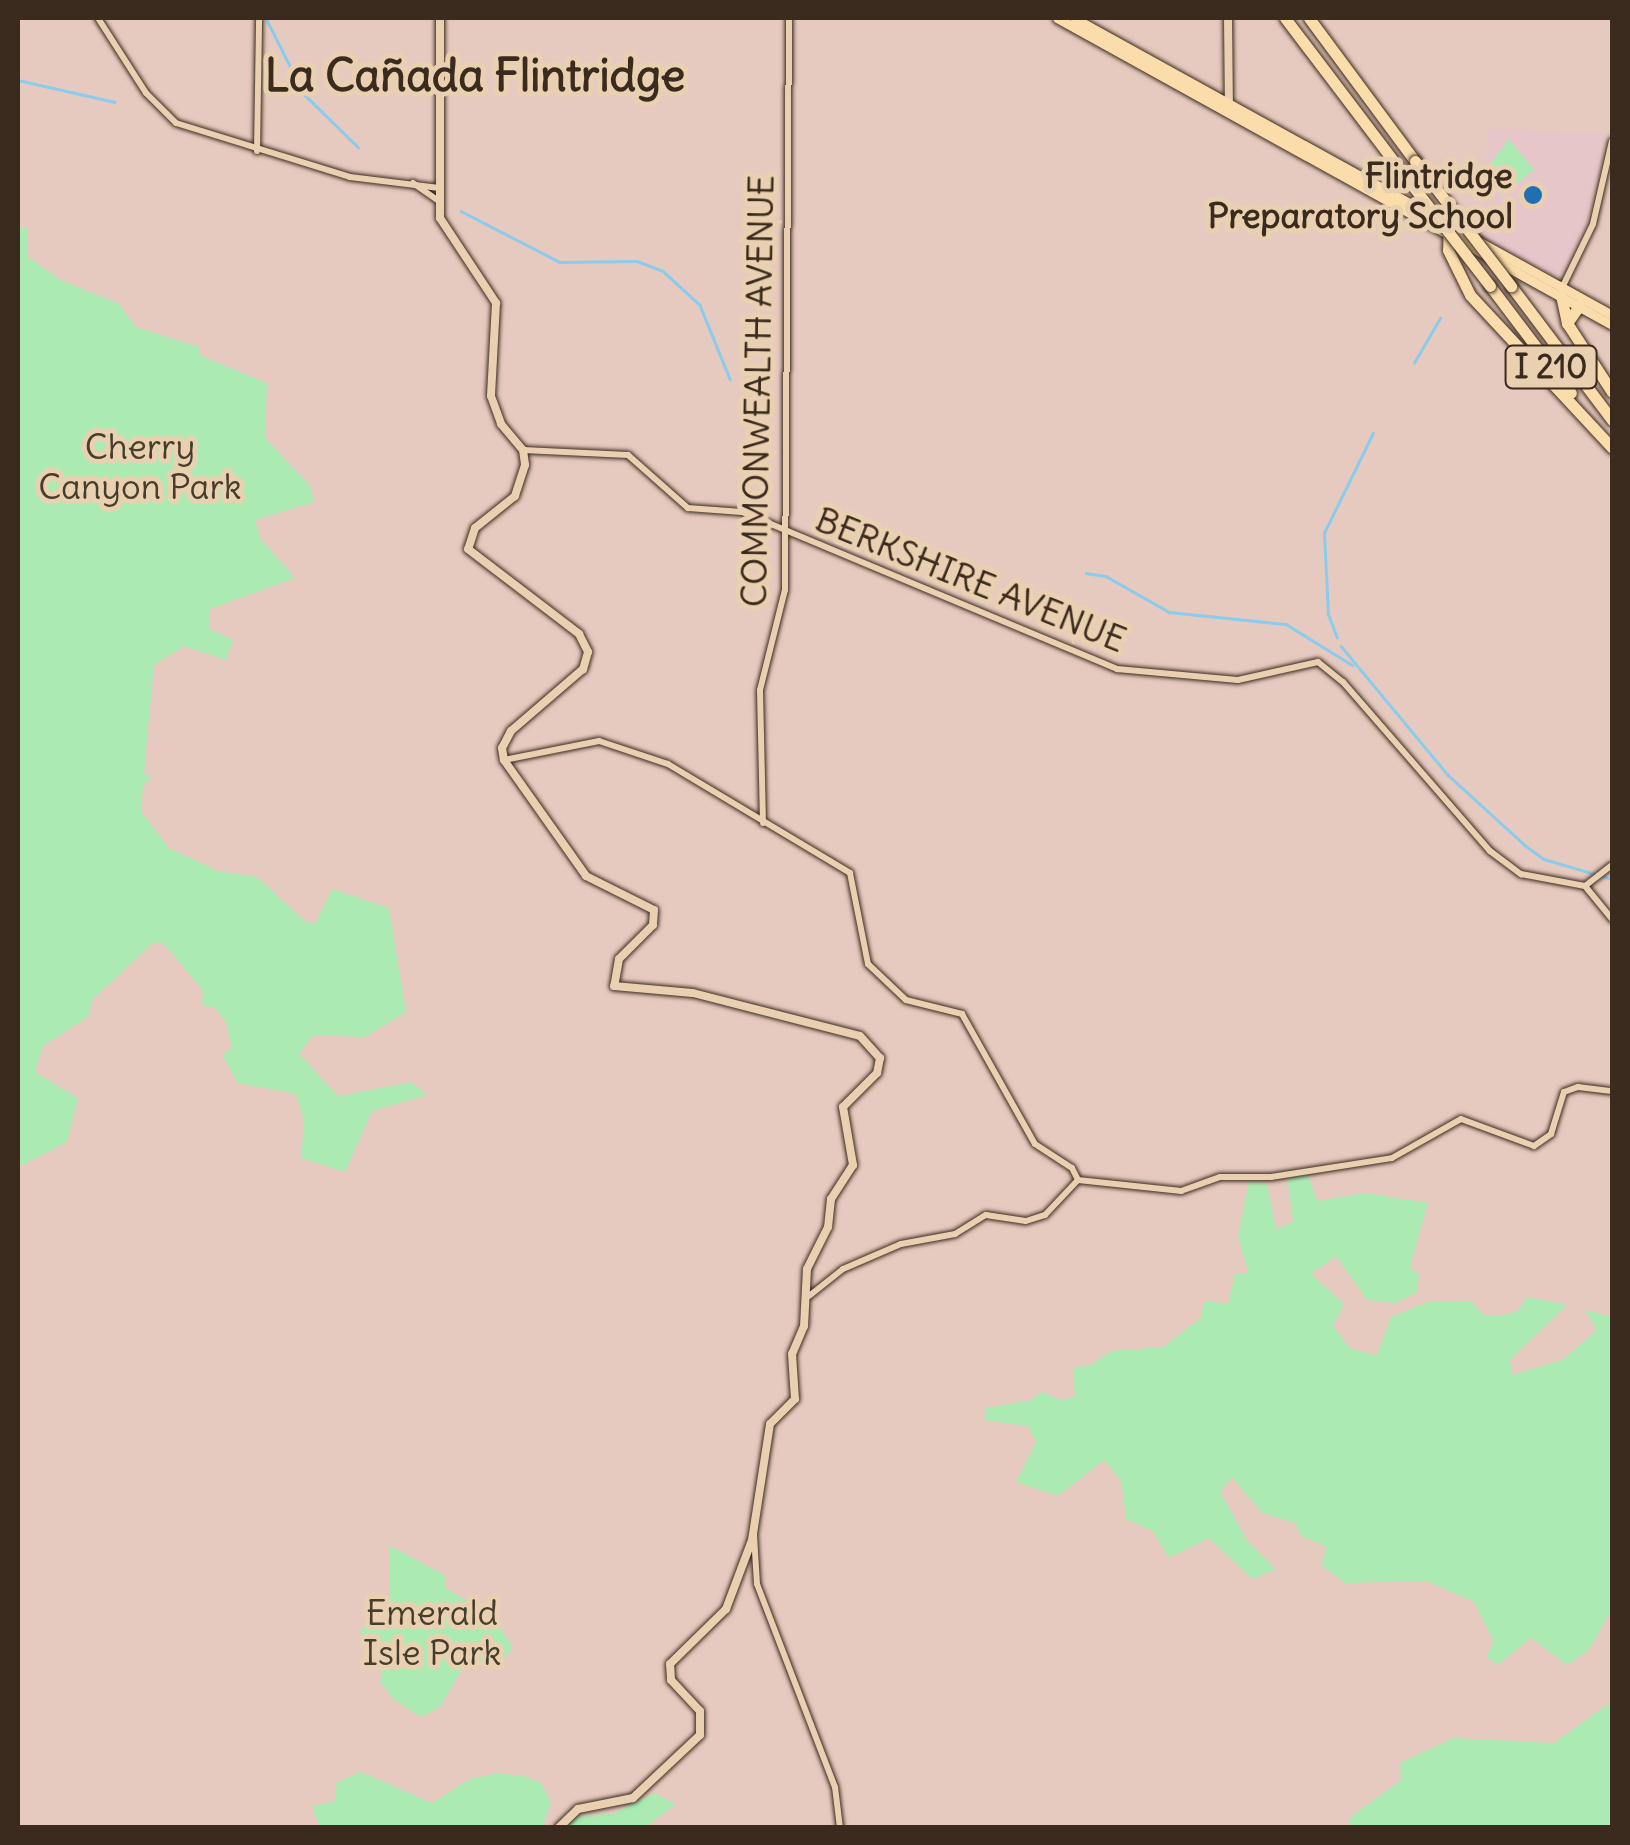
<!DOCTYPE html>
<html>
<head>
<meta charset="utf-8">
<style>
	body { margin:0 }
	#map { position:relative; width:1630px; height:1845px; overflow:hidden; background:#e7cabf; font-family:Delius,sans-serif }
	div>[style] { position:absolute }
	.built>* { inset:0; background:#e7c6ca }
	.green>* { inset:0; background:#abebb3 }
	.stream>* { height:2.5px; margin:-1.25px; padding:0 1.25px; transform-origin:1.25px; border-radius:1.25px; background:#8bcbec }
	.roads { filter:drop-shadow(0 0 2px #3b2a1e) drop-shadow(0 0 2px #3b2a1e) }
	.tertiary>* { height:6px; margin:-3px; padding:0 3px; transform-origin:3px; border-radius:3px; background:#e8d0b0 }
	.secondary>* { height:8px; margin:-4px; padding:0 4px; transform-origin:4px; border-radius:4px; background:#e8d0b0 }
	.primary>* { height:9px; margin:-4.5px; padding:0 4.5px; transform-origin:4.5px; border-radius:4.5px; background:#fbddab }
	.motorway>* { height:11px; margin:-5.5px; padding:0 5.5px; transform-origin:5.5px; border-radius:5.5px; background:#fbddab }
	.bridges { filter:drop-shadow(0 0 2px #3b2a1e) drop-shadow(0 0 2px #3b2a1e) }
	.motorway-bridge>* { height:11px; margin:-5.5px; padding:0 5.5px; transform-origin:5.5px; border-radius:5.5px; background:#fbddab }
	.dots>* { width:28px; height:28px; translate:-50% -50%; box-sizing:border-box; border:5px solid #e8d0b0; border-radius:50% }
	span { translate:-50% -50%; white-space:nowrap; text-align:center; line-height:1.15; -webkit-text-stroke:10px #e8d0b0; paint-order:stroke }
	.shield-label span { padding:2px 8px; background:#e8d0b0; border:2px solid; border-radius:8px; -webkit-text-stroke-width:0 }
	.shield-label { font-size:32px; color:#3b2a1e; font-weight:700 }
	.poi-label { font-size:35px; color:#3b2a1e; font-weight:700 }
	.right { translate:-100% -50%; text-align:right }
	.street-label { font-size:35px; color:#3b2a1e }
	.park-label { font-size:35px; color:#463d2d }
	.district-label { font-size:45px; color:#3b2a1e; font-weight:700 }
	.frame { position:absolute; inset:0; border:20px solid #3b2a1e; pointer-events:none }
</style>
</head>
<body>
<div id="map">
	<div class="built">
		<div style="clip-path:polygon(1488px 129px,1607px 133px,1585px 226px,1561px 272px,1553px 274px,1489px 242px,1464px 209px,1483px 182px)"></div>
	</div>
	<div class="green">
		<div style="clip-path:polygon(1509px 139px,1534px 170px,1502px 195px,1491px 162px)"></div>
		<div style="clip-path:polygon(27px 227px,28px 257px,59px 279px,119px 304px,136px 327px,199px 347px,199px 355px,267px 383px,265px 438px,311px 487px,314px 502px,255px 520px,260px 538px,295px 578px,210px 609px,210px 629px,233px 640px,226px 660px,184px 646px,154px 665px,144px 773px,151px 778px,143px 786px,141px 811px,169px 848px,218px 871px,257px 877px,306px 922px,315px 924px,332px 889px,389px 908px,406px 1012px,365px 1037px,313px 1035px,299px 1054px,338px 1096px,411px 1082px,427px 1095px,372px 1111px,345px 1172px,301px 1158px,304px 1122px,296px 1094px,238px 1083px,222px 1055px,232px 1048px,226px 1022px,214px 1007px,202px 1006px,203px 991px,165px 945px,154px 942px,92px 1000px,89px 1016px,43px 1046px,35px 1072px,78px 1098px,67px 1142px,18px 1167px,18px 228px)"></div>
		<div style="clip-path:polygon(1308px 1174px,1317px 1201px,1365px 1193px,1428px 1203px,1410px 1267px,1419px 1275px,1417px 1292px,1396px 1303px,1367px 1300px,1336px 1256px,1311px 1274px,1344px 1304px,1333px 1326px,1351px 1349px,1377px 1355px,1391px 1317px,1428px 1302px,1472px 1302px,1484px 1315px,1500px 1316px,1518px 1311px,1527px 1297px,1567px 1305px,1510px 1360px,1512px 1375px,1562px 1360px,1597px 1330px,1584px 1309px,1610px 1317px,1612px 1608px,1590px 1649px,1567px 1665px,1531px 1638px,1498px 1665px,1486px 1656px,1494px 1642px,1474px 1602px,1427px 1581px,1345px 1583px,1321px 1565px,1327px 1547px,1301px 1536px,1295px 1523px,1261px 1512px,1232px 1477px,1220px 1492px,1248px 1542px,1276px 1569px,1252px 1579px,1209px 1538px,1169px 1558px,1153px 1531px,1126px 1519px,1121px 1480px,1104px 1460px,1058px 1496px,1016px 1482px,1036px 1442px,1028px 1426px,984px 1420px,986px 1408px,1032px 1400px,1041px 1392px,1061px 1400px,1075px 1396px,1073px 1367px,1089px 1366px,1111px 1351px,1163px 1347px,1201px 1318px,1204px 1301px,1228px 1304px,1235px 1274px,1249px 1274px,1238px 1236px,1249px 1182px,1267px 1183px,1276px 1229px,1293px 1222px,1287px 1177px)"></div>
		<div style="clip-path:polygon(389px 1545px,446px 1576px,445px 1588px,494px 1616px,513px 1648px,500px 1661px,465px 1664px,440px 1707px,421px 1717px,393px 1699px,380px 1681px,385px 1645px,360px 1646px,361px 1628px,389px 1625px)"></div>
		<div style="clip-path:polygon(1612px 1701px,1612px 1827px,1353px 1828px,1348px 1819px,1401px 1780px,1400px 1763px,1453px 1738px,1554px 1743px)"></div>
		<div style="clip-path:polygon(361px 1772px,432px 1803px,470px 1779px,497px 1773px,524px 1776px,541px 1783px,551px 1802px,543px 1827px,320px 1827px,312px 1806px,336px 1801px,336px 1783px)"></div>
		<div style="clip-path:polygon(654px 1793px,676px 1804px,645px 1827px,566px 1828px,574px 1817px,614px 1813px)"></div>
	</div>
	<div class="stream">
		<div style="left:266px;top:18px;width:85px;rotate:63.4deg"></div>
		<div style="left:304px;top:94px;width:76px;rotate:44.5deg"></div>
		<div style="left:18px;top:80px;width:99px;rotate:12.8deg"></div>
		<div style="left:461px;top:211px;width:111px;rotate:27.3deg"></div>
		<div style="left:560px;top:262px;width:77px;rotate:-0.7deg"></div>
		<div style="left:637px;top:261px;width:28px;rotate:21deg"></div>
		<div style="left:663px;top:271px;width:50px;rotate:42.6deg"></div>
		<div style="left:700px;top:305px;width:80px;rotate:67.9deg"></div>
		<div style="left:1414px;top:363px;width:52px;rotate:-60deg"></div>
		<div style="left:1086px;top:573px;width:20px;rotate:9deg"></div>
		<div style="left:1106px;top:576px;width:73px;rotate:29.7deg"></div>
		<div style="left:1169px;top:612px;width:118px;rotate:5.9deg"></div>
		<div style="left:1286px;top:624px;width:78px;rotate:31.8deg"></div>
		<div style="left:1337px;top:638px;width:25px;rotate:-111deg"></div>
		<div style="left:1328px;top:615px;width:82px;rotate:-92.8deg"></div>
		<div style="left:1324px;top:533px;width:111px;rotate:-63.9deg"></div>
		<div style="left:1341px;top:646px;width:168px;rotate:50.3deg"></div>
		<div style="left:1448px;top:775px;width:105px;rotate:42.3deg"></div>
		<div style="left:1526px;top:846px;width:22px;rotate:36deg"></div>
		<div style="left:1544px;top:859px;width:71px;rotate:16.4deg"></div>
	</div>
	<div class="roads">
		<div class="tertiary">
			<div style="left:98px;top:18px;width:89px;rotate:57.4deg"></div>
			<div style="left:146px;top:93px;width:42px;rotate:45deg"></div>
			<div style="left:176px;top:123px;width:182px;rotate:17.2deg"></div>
			<div style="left:350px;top:177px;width:90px;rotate:7deg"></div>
			<div style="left:257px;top:151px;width:133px;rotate:-89.1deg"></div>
			<div style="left:413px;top:183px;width:32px;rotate:35deg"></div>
			<div style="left:1561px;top:290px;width:73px;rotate:-64.1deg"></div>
			<div style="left:1593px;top:224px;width:85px;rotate:-77.1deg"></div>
			<div style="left:523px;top:450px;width:105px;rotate:2.7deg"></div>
			<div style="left:628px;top:455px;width:80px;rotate:41.5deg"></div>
			<div style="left:688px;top:508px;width:54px;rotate:4.2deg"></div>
			<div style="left:742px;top:512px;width:407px;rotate:22.7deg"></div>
			<div style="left:1117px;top:669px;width:121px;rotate:5.2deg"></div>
			<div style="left:1238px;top:680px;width:82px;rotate:-12.7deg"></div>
			<div style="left:1318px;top:662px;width:32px;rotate:39deg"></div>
			<div style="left:1343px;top:682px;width:224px;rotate:49deg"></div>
			<div style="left:1490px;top:851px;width:39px;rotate:37deg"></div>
			<div style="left:1521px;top:874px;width:65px;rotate:10.6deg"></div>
			<div style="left:1585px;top:886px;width:43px;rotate:50.7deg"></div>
			<div style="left:504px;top:760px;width:97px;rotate:-11.3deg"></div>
			<div style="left:599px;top:741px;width:73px;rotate:18.4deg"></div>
			<div style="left:668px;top:764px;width:212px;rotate:30.9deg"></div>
			<div style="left:850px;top:873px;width:93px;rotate:78.8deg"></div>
			<div style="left:868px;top:964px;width:52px;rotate:43.5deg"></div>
			<div style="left:906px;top:1000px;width:58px;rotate:14deg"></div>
			<div style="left:962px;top:1014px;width:149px;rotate:60.7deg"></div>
			<div style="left:1035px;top:1144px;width:44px;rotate:33deg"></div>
			<div style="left:1072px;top:1168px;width:13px;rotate:63deg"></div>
			<div style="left:763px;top:823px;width:133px;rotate:-91.3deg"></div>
			<div style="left:760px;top:690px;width:103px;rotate:-76deg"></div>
			<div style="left:785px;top:590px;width:572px;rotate:-89.6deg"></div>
			<div style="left:1585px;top:886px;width:34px;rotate:-38deg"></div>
			<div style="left:809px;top:1296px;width:43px;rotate:-38.5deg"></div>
			<div style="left:843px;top:1269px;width:63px;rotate:-23.3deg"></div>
			<div style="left:901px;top:1244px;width:55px;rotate:-10.5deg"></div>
			<div style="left:955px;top:1234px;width:36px;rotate:-32deg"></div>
			<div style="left:986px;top:1215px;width:40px;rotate:8.5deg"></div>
			<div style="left:1026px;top:1221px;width:20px;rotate:-18deg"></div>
			<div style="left:1045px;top:1215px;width:48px;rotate:-46.7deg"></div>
			<div style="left:1078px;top:1180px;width:104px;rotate:6.1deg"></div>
			<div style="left:1181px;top:1191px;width:41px;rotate:-19.7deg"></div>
			<div style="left:1220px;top:1177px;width:51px"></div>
			<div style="left:1271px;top:1177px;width:122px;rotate:-8.9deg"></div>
			<div style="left:1392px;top:1158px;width:79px;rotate:-29.5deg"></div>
			<div style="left:1461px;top:1119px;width:78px;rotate:20.3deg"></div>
			<div style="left:1534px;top:1146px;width:21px;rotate:-35deg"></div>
			<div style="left:1551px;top:1134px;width:44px;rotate:-72.8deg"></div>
			<div style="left:1564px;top:1092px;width:15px;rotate:-20deg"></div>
			<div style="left:1578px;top:1087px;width:34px;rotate:7deg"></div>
			<div style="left:754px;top:1535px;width:49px;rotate:86.5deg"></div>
			<div style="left:757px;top:1584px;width:217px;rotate:69deg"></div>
			<div style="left:835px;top:1787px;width:41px;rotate:83deg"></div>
		</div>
		<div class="secondary">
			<div style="left:440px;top:18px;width:200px;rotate:90deg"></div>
			<div style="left:440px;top:218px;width:102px;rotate:56.6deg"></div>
			<div style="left:496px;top:303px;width:93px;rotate:93.1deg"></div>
			<div style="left:491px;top:396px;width:30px;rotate:70deg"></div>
			<div style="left:501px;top:424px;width:34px;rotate:50deg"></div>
			<div style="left:523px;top:450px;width:15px;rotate:82deg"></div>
			<div style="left:525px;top:465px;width:33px;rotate:108deg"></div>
			<div style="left:515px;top:496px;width:51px;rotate:141.3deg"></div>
			<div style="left:475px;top:528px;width:22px;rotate:108deg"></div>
			<div style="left:468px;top:549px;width:140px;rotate:37.4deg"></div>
			<div style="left:579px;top:634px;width:20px;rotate:63deg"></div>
			<div style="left:588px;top:652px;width:18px;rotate:106deg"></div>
			<div style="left:583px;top:669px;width:95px;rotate:139.3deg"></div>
			<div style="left:511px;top:731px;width:19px;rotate:118deg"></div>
			<div style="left:502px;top:748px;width:12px;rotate:81deg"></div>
			<div style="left:504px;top:760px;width:142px;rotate:54.7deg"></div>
			<div style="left:586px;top:876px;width:76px;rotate:26.6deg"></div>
			<div style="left:654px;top:910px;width:15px;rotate:94deg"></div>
			<div style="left:653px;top:925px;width:48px;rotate:135deg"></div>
			<div style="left:619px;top:959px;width:27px;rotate:100deg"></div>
			<div style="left:614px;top:986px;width:79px;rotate:5.1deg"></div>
			<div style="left:693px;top:993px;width:172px;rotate:14.4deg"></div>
			<div style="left:860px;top:1036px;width:30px;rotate:48deg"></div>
			<div style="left:880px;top:1058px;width:15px;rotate:101deg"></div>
			<div style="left:877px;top:1073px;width:48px;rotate:135deg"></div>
			<div style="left:843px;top:1107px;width:59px;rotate:80.2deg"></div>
			<div style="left:853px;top:1165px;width:40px;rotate:122.9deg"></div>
			<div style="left:831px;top:1199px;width:28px;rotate:96deg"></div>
			<div style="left:828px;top:1227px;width:47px;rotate:116.6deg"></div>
			<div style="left:807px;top:1269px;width:57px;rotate:93deg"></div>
			<div style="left:804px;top:1326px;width:30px;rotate:113deg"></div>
			<div style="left:792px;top:1354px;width:45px;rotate:86.2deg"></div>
			<div style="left:795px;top:1399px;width:35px;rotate:135deg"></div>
			<div style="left:770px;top:1424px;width:117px;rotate:98.8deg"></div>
			<div style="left:752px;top:1540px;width:74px;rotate:110.6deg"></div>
			<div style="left:726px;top:1609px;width:78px;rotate:135.5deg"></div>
			<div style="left:670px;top:1664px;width:16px;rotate:86deg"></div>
			<div style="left:671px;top:1680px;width:42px;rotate:46.9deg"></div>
			<div style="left:700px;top:1711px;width:24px;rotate:90deg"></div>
			<div style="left:700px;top:1735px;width:92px;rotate:136.8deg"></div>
			<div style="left:633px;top:1798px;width:56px;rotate:168.7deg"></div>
			<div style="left:578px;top:1809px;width:28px;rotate:136deg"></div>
			<div style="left:1228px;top:18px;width:90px;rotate:89.4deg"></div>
		</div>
		<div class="primary">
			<div style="left:1057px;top:18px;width:634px;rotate:28.95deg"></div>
			<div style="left:1074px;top:18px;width:615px;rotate:28.9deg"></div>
		</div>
		<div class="motorway">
			<div style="left:1285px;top:18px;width:198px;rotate:52.8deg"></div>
			<div style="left:1309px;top:18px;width:178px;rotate:53.5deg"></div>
			<div style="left:1449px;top:224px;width:26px;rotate:92deg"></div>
			<div style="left:1448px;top:250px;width:50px;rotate:63.9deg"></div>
			<div style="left:1470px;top:295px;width:209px;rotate:47.1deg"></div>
			<div style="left:1490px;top:286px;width:134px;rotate:52.9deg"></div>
			<div style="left:1511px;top:286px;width:168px;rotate:53deg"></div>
			<div style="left:1561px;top:295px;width:29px;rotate:78deg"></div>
			<div style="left:1567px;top:323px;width:82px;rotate:56.9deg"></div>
			<div style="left:1567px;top:323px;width:21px;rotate:-55deg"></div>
		</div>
	</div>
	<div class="bridges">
		<div class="motorway-bridge">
			<div style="left:1415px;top:161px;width:158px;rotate:52.5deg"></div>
			<div style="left:1405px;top:176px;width:139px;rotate:52.3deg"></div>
		</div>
	</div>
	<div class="dots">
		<div style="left:1533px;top:195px;background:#1f6fb2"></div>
	</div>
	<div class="shield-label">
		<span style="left:1551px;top:367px">I 210</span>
	</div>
	<div class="poi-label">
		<span class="right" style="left:1513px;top:195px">Flintridge<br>Preparatory School</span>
	</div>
	<div class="street-label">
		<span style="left:757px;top:391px;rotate:-89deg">COMMONWEALTH AVENUE</span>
		<span style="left:971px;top:579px;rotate:22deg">BERKSHIRE AVENUE</span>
	</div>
	<div class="park-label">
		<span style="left:140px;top:466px">Cherry<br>Canyon Park</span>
		<span style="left:432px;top:1632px">Emerald<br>Isle Park</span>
	</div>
	<div class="district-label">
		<span style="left:475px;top:76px">La Cañada Flintridge</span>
	</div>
	<div class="frame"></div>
</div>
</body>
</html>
